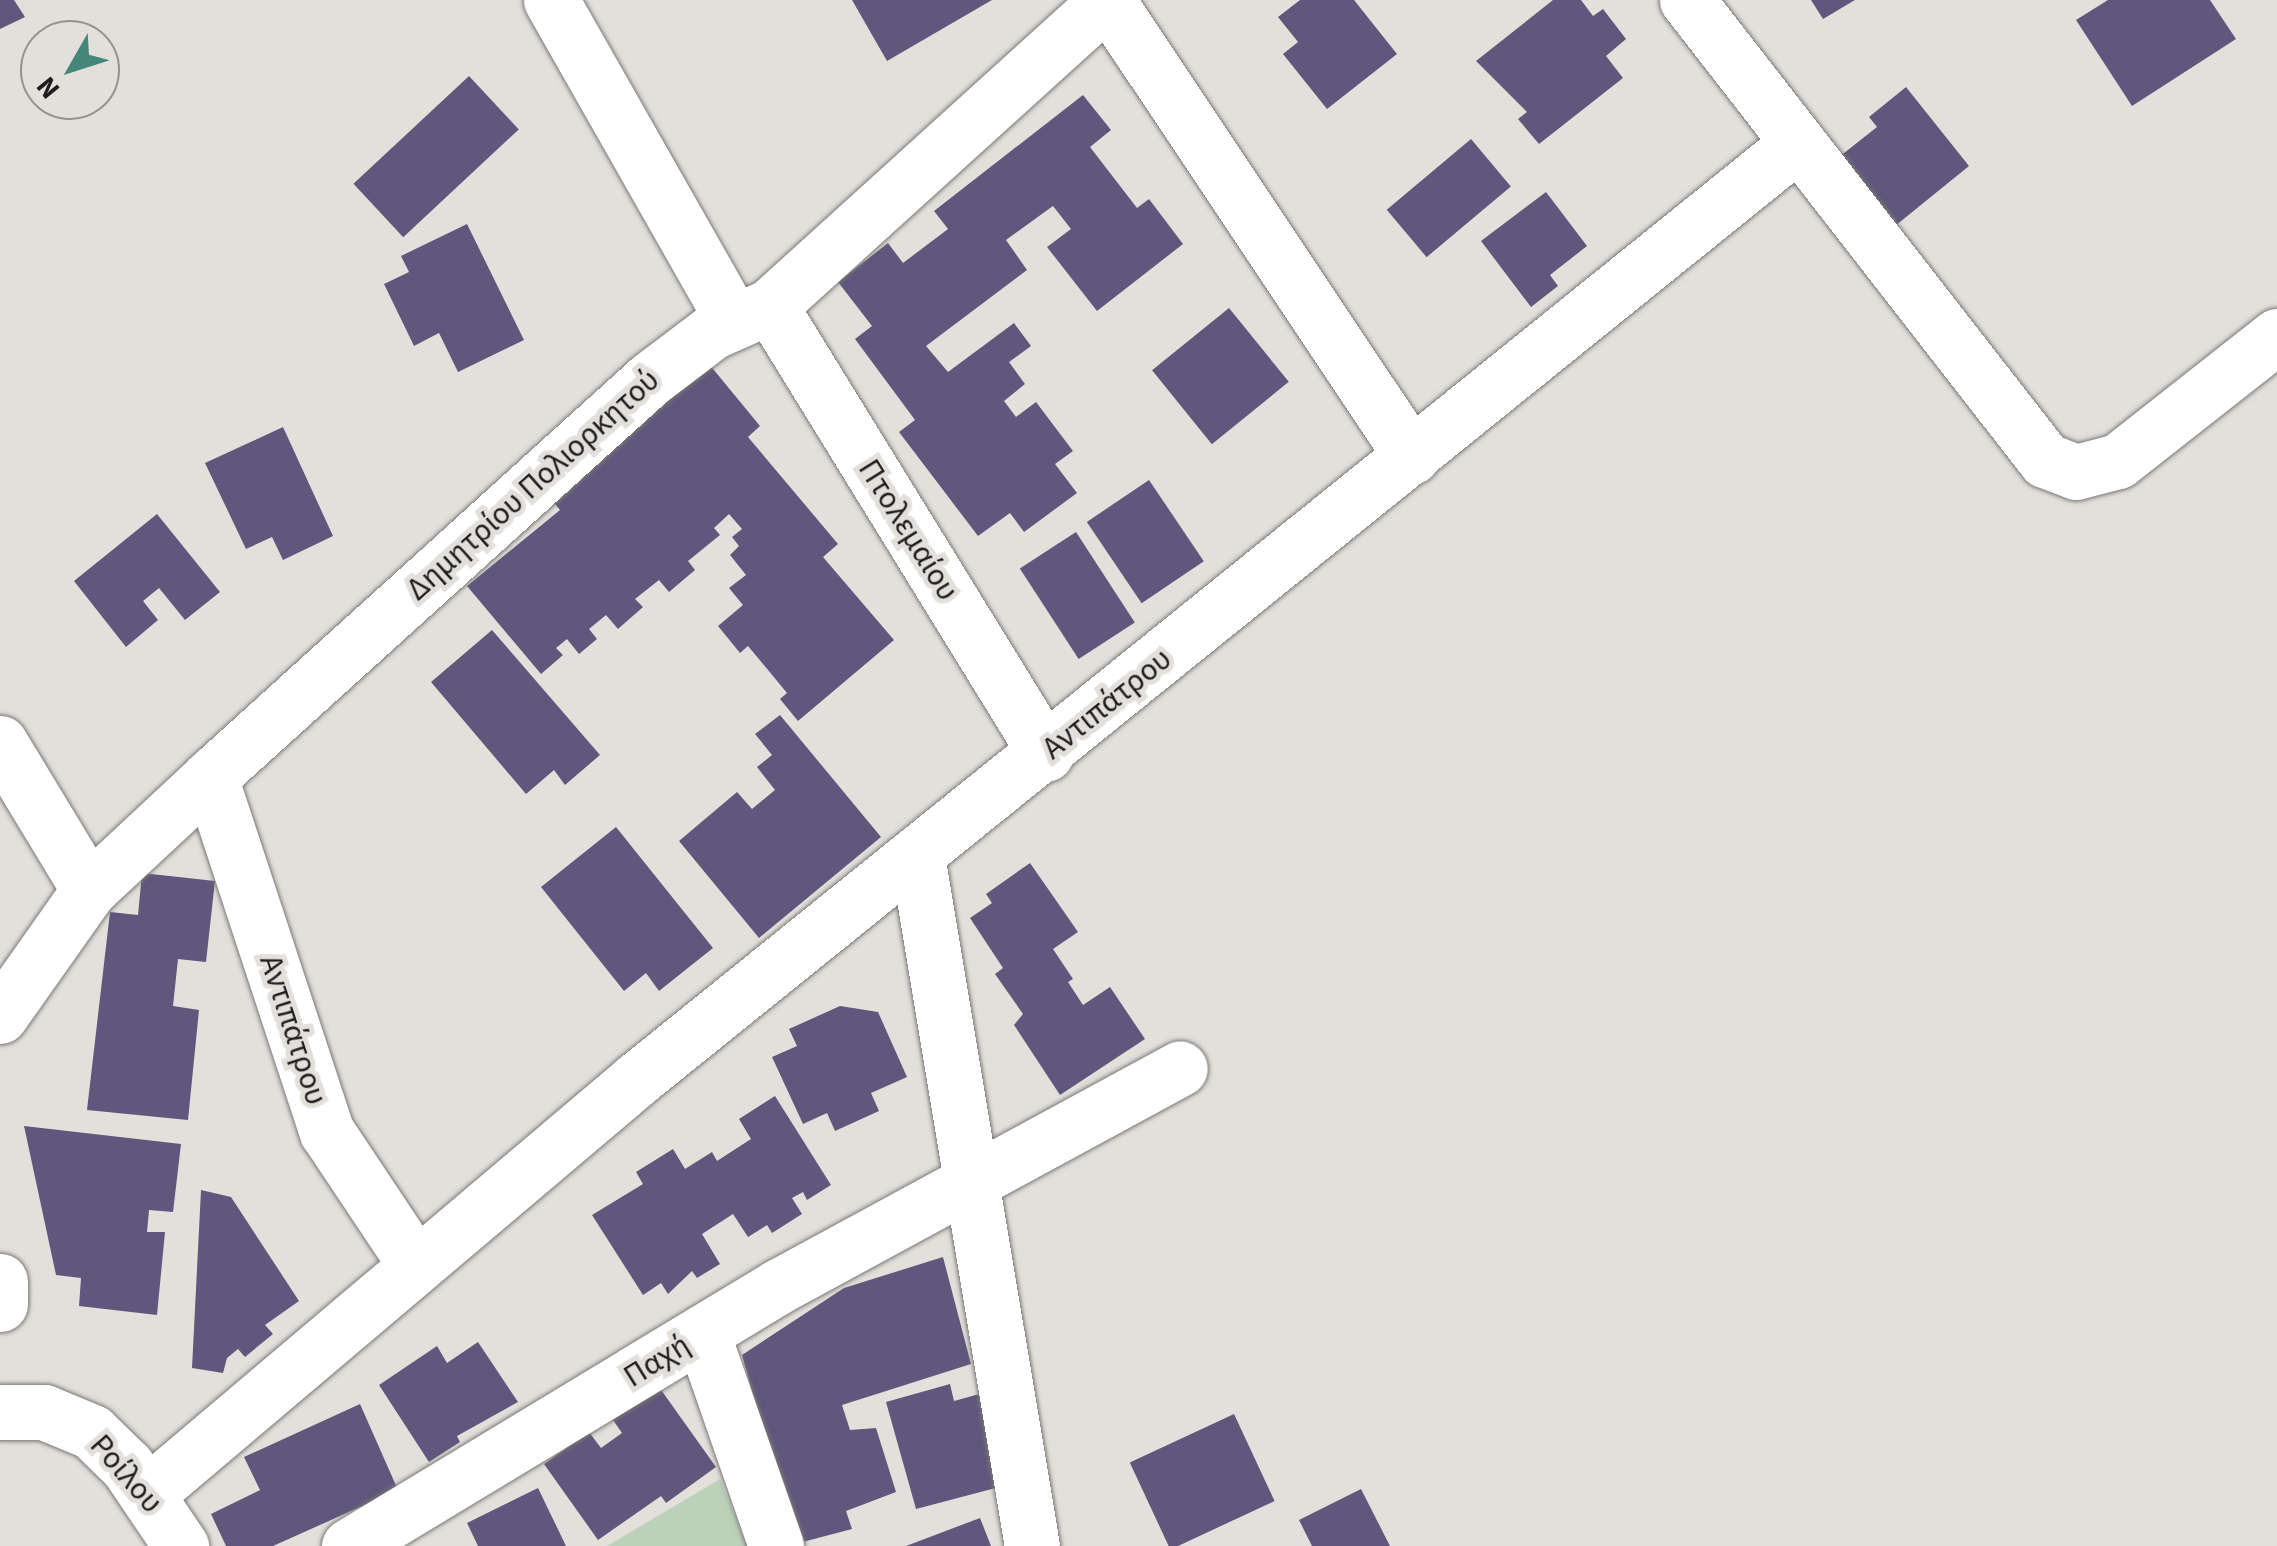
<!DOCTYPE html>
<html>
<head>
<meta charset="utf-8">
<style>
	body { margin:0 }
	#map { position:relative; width:2277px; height:1546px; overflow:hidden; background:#e3e0dc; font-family:"Source Sans 3",sans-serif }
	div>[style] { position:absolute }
	.green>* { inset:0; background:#bbd1ba }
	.building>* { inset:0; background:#60577c; transform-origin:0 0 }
	.roads { filter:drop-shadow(0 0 2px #7b7875) drop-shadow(0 0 2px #7b7875) }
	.minor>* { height:55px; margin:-27.5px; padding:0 27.5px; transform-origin:27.5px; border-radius:27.5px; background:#fff }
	span { translate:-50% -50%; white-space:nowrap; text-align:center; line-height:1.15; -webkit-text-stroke:10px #e3e0dc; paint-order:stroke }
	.street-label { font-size:32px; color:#1f1d1c }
	.north { position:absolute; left:20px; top:20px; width:100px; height:100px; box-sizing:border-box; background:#e3e0dc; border:2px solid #95928f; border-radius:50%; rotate:231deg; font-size:28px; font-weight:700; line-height:40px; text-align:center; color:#1f1d1c }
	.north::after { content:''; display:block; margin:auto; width:35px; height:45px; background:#448779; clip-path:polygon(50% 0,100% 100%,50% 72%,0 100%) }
</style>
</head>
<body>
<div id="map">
	<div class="green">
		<div style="clip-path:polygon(720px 1479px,747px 1546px,607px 1546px)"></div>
	</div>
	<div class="building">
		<div style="clip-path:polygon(0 0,14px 0,25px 17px,0 29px)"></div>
		<div style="clip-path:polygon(852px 0,992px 0,887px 61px)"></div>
		<div style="clip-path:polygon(1300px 0,1354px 0,1397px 54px,1327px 109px,1283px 54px,1298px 42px,1278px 17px)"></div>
		<div style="clip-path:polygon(1553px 0,1581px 0,1593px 16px,1603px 9px,1626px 39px,1606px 56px,1623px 78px,1539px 144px,1518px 119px,1527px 112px,1476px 61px)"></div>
		<div style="clip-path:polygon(1811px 0,1855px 0,1823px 19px)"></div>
		<div style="clip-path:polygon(2108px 0,2210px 0,2236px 39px,2132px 106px,2076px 20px)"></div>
		<div style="left:469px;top:76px;width:73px;height:158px;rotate:47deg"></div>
		<div style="clip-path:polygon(1906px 87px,1969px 166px,1895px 226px,1839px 157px,1877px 127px,1869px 117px)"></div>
		<div style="clip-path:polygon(1083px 95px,1111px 130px,1090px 147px,1137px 208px,1149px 199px,1183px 244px,1097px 311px,1047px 247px,1071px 229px,1053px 206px,1006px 240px,1027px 270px,926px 346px,948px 372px,1014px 323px,1031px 346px,1009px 362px,1025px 384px,1004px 401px,1016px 417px,1036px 402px,1073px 451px,1055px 464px,1077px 493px,1024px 532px,1010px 513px,978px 536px,899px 432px,915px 420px,855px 339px,872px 326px,838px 282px,888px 243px,903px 263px,948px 229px,934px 211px)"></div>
		<div style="left:1471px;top:139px;width:62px;height:110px;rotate:50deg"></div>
		<div style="clip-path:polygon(1546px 192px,1587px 246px,1550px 275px,1558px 286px,1531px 307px,1481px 241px)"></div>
		<div style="clip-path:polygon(467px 224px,524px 340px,458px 372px,439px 333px,414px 346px,384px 284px,409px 272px,401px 256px)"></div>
		<div style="left:1229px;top:308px;width:95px;height:99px;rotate:51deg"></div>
		<div style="clip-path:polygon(709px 364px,760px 426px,748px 437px,838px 544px,823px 557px,894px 640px,798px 721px,780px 699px,787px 693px,748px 646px,740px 653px,718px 626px,743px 605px,729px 588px,746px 575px,730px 555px,739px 546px,732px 537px,742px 529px,729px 514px,714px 528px,720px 535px,688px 561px,695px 570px,669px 592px,659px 580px,635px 599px,643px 607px,618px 629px,606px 615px,589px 629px,597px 639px,579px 654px,567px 639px,556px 648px,563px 655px,541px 674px,467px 586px,560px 510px,550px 498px)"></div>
		<div style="clip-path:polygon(283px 427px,333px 536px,283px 560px,272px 537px,246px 549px,205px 463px)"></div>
		<div style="left:1149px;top:480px;width:98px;height:75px;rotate:56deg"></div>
		<div style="clip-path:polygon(157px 514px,220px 592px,185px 620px,159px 588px,143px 601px,158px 620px,126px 647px,74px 581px)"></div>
		<div style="left:1076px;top:532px;width:108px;height:67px;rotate:57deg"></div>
		<div style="clip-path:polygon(492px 630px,600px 755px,565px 785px,554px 770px,526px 794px,431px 682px)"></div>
		<div style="clip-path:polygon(780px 715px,881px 837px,759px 938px,679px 841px,737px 792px,752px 809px,775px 790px,757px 767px,772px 755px,755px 734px)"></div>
		<div style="clip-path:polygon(616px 827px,713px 948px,659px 991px,646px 973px,624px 991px,541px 887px)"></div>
		<div style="clip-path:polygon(1030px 863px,1078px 932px,1053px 949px,1073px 979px,1068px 982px,1083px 1005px,1110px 987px,1145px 1039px,1060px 1095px,1014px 1025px,1023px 1014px,995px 974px,1003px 968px,970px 918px,992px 903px,986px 894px)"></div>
		<div style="clip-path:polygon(142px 873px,215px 881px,206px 962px,178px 959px,173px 1006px,199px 1010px,188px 1120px,87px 1110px,110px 912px,138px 915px)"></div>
		<div style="clip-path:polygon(840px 1006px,878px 1012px,907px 1077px,871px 1093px,879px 1111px,835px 1131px,827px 1113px,803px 1124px,772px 1057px,797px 1046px,789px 1029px)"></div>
		<div style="clip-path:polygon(775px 1096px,831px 1185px,807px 1200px,803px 1192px,792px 1198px,802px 1214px,772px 1233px,767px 1225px,748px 1237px,733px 1214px,702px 1234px,720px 1264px,697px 1278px,692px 1271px,668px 1294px,661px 1283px,643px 1295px,592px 1215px,643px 1184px,636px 1172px,673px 1149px,685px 1169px,712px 1152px,717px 1161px,751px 1139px,739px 1119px)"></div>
		<div style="clip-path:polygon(24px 1126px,181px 1144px,173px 1212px,149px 1210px,147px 1232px,165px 1232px,157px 1315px,79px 1306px,81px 1278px,56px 1275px)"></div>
		<div style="clip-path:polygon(201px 1190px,231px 1197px,299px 1301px,265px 1325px,273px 1334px,245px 1357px,238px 1349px,227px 1358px,223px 1373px,192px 1368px)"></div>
		<div style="clip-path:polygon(943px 1257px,971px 1364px,842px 1405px,850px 1430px,876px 1428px,896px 1492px,846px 1511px,852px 1529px,795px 1544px,742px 1355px,844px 1288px)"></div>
		<div style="clip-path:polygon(478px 1342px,518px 1402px,457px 1436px,460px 1442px,429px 1462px,379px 1385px,437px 1346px,447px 1363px)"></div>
		<div style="clip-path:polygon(950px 1384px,954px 1401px,983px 1393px,1007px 1485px,916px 1509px,886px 1402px)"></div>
		<div style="clip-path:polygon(659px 1387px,716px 1467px,666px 1503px,661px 1496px,598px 1540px,544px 1464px,589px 1432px,601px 1448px,622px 1433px,613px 1420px)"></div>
		<div style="clip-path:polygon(360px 1404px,398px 1490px,273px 1546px,226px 1546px,211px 1514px,260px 1490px,244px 1457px)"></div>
		<div style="left:1234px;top:1414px;width:96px;height:115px;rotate:65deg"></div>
		<div style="clip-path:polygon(538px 1488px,566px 1546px,478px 1546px,467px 1523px)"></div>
		<div style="clip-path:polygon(1361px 1489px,1390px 1546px,1312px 1546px,1299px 1520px)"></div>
		<div style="clip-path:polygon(980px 1518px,991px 1546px,906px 1546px)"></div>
	</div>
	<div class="roads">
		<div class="minor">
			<div style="left:551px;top:0;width:369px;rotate:60.4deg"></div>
			<div style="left:1687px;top:0;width:583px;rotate:52.11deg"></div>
			<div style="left:2045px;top:460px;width:33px;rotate:21deg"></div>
			<div style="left:2076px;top:472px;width:43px;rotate:-14.7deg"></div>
			<div style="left:2118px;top:461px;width:202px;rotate:-38.2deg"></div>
			<div style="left:770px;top:306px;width:526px;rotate:58.36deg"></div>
			<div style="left:0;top:743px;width:172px;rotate:58.8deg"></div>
			<div style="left:210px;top:777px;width:374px;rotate:71.8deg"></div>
			<div style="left:327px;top:1132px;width:159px;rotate:56.3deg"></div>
			<div style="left:917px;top:856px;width:700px;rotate:80.54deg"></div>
			<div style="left:0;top:1016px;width:154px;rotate:-54.8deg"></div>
			<div style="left:89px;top:890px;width:166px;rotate:-43deg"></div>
			<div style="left:210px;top:777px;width:593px;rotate:-42.13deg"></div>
			<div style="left:650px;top:379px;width:78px;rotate:-37.2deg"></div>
			<div style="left:712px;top:332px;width:64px;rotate:-24.1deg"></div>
			<div style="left:770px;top:306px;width:455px;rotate:-42.2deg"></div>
			<div style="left:1107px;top:0;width:549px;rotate:56.28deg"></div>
			<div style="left:0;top:1281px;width:23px;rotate:90deg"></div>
			<div style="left:702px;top:1333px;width:225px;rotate:70.8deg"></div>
			<div style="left:0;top:1412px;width:44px"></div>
			<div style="left:44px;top:1412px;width:52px;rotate:22.6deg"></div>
			<div style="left:92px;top:1432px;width:49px;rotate:44.2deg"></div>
			<div style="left:127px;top:1466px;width:97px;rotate:56deg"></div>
			<div style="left:148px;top:1493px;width:641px;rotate:-40.25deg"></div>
			<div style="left:637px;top:1079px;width:1490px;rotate:-38.87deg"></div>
			<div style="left:349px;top:1546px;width:502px;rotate:-31.16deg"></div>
			<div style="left:779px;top:1286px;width:456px;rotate:-28.5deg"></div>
		</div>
	</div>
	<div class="street-label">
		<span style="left:533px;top:485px;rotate:-42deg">Δημητρίου Πολιορκητού</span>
		<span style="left:908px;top:530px;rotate:58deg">Πτολεμαίου</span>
		<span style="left:1107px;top:704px;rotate:-39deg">Αντιπάτρου</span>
		<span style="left:293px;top:1030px;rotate:72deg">Αντιπάτρου</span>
		<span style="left:657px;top:1361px;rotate:-32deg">Παχή</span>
		<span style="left:126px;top:1474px;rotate:49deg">Ροίλου</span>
	</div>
	<div class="north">N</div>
</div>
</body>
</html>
